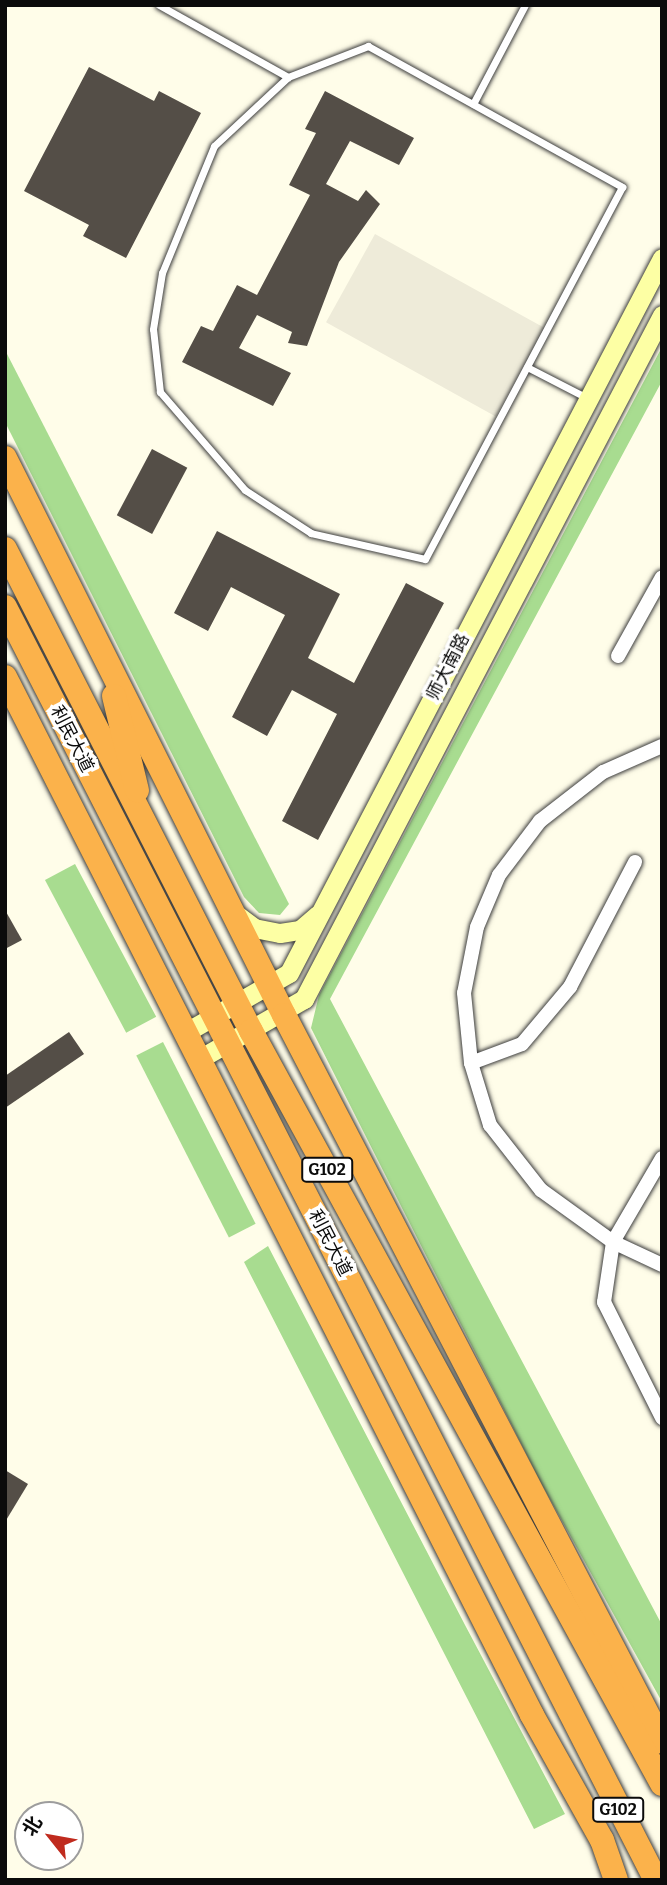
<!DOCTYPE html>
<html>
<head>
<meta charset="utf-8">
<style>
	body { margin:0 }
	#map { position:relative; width:667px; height:1885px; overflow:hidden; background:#fffde9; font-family:Bitter,"Noto Sans SC",serif }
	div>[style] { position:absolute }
	.forest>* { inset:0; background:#a8dc90; transform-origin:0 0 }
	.plaza>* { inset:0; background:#eeebd9; transform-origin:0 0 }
	.building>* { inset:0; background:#544e47; transform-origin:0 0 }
	.roads { filter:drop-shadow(0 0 2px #3e3e3e) drop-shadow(0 0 2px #3e3e3e) }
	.lane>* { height:7px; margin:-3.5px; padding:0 3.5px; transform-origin:3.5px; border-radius:3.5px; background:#fff }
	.street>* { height:14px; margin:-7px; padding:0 7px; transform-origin:7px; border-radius:7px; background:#fff }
	.secondary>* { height:19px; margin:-9.5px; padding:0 9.5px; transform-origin:9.5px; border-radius:9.5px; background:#fdffa4 }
	.highway>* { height:24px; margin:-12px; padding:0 12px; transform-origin:12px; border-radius:12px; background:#fbb24b }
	span { translate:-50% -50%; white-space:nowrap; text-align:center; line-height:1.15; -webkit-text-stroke:7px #fff; paint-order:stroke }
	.shield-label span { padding:2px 5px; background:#fff; border:2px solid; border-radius:5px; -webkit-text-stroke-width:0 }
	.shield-label { font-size:16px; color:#0b0b0b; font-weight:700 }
	.street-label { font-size:18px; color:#0b0b0b }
	.frame { position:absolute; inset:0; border:7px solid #0b0b0b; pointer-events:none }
	.north { position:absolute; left:14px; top:1801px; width:70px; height:70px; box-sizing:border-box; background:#fff; border:2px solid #9d9d9d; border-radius:50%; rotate:301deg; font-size:19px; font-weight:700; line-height:28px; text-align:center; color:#0b0b0b }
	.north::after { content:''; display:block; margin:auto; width:24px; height:32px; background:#c02b1e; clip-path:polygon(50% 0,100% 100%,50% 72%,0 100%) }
</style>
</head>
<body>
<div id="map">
	<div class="forest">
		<div style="clip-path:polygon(662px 347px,662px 381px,330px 999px,662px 1625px,662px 1702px,540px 1481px,311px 1028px,319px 995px)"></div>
		<div style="clip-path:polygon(5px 350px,289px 904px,280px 915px,259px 913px,244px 897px,5px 422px)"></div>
		<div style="left:75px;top:864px;width:173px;height:34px;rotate:62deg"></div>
		<div style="left:163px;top:1042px;width:204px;height:30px;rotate:63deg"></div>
		<div style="clip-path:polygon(268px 1246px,465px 1625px,565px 1814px,534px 1829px,244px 1262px)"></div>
	</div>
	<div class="plaza">
		<div style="left:375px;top:234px;width:194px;height:101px;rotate:29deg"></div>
	</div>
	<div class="building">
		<div style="clip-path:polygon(89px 67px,154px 101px,159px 91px,201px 113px,126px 258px,83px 236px,89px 225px,24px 191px)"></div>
		<div style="clip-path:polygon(325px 91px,414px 138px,399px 165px,350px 141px,326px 184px,358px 201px,366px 190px,380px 204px,339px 262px,307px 346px,288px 343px,292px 332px,257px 315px,239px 348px,291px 373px,273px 406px,182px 362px,201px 326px,213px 331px,237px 285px,257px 295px,310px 195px,289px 185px,316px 133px,305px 129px)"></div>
		<div style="left:152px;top:449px;width:40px;height:75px;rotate:28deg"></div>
		<div style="clip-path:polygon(217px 531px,340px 594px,308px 658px,354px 683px,406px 583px,444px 603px,318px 840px,282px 821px,337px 714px,292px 690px,267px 736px,232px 717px,285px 615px,231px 587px,208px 631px,174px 613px)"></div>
		<div style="clip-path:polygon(5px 910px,22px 940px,5px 949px)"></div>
		<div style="clip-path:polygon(69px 1032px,84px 1054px,5px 1108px,5px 1076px)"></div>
		<div style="clip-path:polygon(5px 1470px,28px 1484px,5px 1522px)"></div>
	</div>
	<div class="roads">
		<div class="lane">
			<div style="left:159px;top:5px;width:148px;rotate:29.2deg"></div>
			<div style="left:368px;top:46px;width:291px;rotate:29deg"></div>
			<div style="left:622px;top:187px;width:421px;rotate:117.9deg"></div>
			<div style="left:425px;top:559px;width:117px;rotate:-167.2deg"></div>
			<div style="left:311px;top:533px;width:79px;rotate:-146.9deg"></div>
			<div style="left:245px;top:490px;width:130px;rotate:-130.9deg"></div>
			<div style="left:160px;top:392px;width:63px;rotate:-96.3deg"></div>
			<div style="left:153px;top:329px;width:57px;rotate:-80.9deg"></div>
			<div style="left:162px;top:273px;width:137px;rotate:-67.7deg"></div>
			<div style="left:214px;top:146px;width:101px;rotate:-43deg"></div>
			<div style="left:288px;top:77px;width:86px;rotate:-21.2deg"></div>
			<div style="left:473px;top:104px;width:112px;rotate:-62.3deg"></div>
			<div style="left:527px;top:367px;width:68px;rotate:27.3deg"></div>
		</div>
		<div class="street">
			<div style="left:618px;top:656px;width:90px;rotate:-60.9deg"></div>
			<div style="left:662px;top:746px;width:64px;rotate:156.2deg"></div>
			<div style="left:603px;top:772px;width:80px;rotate:142.1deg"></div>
			<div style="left:540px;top:821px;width:68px;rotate:127.2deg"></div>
			<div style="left:499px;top:875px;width:56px;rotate:112.9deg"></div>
			<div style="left:477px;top:927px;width:67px;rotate:101.1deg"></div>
			<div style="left:464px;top:993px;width:70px;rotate:84.3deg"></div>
			<div style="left:471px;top:1063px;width:65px;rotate:73deg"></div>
			<div style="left:490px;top:1125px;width:83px;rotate:51.9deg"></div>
			<div style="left:541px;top:1190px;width:89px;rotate:35.8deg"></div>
			<div style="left:613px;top:1242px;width:54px;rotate:25.1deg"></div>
			<div style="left:471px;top:1063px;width:54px;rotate:-20.4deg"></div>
			<div style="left:522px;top:1044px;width:75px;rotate:-49.9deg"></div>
			<div style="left:570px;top:987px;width:141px;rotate:-62.5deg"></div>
			<div style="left:662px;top:1158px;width:97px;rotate:120.3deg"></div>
			<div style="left:613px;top:1242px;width:61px;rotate:98.5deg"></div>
			<div style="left:604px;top:1302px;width:130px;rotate:63.4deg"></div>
		</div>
		<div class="secondary">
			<div style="left:233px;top:912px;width:26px;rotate:37deg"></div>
			<div style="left:254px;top:928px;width:26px;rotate:11deg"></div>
			<div style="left:280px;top:933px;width:20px;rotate:-9deg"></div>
			<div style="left:300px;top:930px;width:23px;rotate:-41deg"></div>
			<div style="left:188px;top:1031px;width:116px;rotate:-29.9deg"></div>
			<div style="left:289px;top:973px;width:806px;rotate:-62.45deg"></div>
			<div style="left:201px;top:1058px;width:119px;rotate:-29.8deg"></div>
			<div style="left:304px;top:999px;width:772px;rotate:-62.37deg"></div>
		</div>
		<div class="highway">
			<div style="left:5px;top:458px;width:623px;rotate:63.39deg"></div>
			<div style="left:284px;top:1015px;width:819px;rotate:62.53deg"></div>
			<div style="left:5px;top:549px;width:541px;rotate:62.96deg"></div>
			<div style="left:251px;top:1031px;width:858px;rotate:61.37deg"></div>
			<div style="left:5px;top:607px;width:1430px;rotate:62.92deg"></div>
			<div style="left:5px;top:677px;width:1164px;rotate:63.08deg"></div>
			<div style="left:532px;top:1715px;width:143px;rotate:60.8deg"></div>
			<div style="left:602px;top:1840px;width:42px;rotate:70.7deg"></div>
			<div style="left:114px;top:696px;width:97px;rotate:76.3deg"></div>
		</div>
	</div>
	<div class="shield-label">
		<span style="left:327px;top:1170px">G102</span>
		<span style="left:618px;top:1810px">G102</span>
	</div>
	<div class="street-label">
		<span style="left:448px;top:667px;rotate:-63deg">师大南路</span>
		<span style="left:72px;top:739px;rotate:63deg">利民大道</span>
		<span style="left:330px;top:1243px;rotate:63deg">利民大道</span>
	</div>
	<div class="frame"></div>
	<div class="north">北</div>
</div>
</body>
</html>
